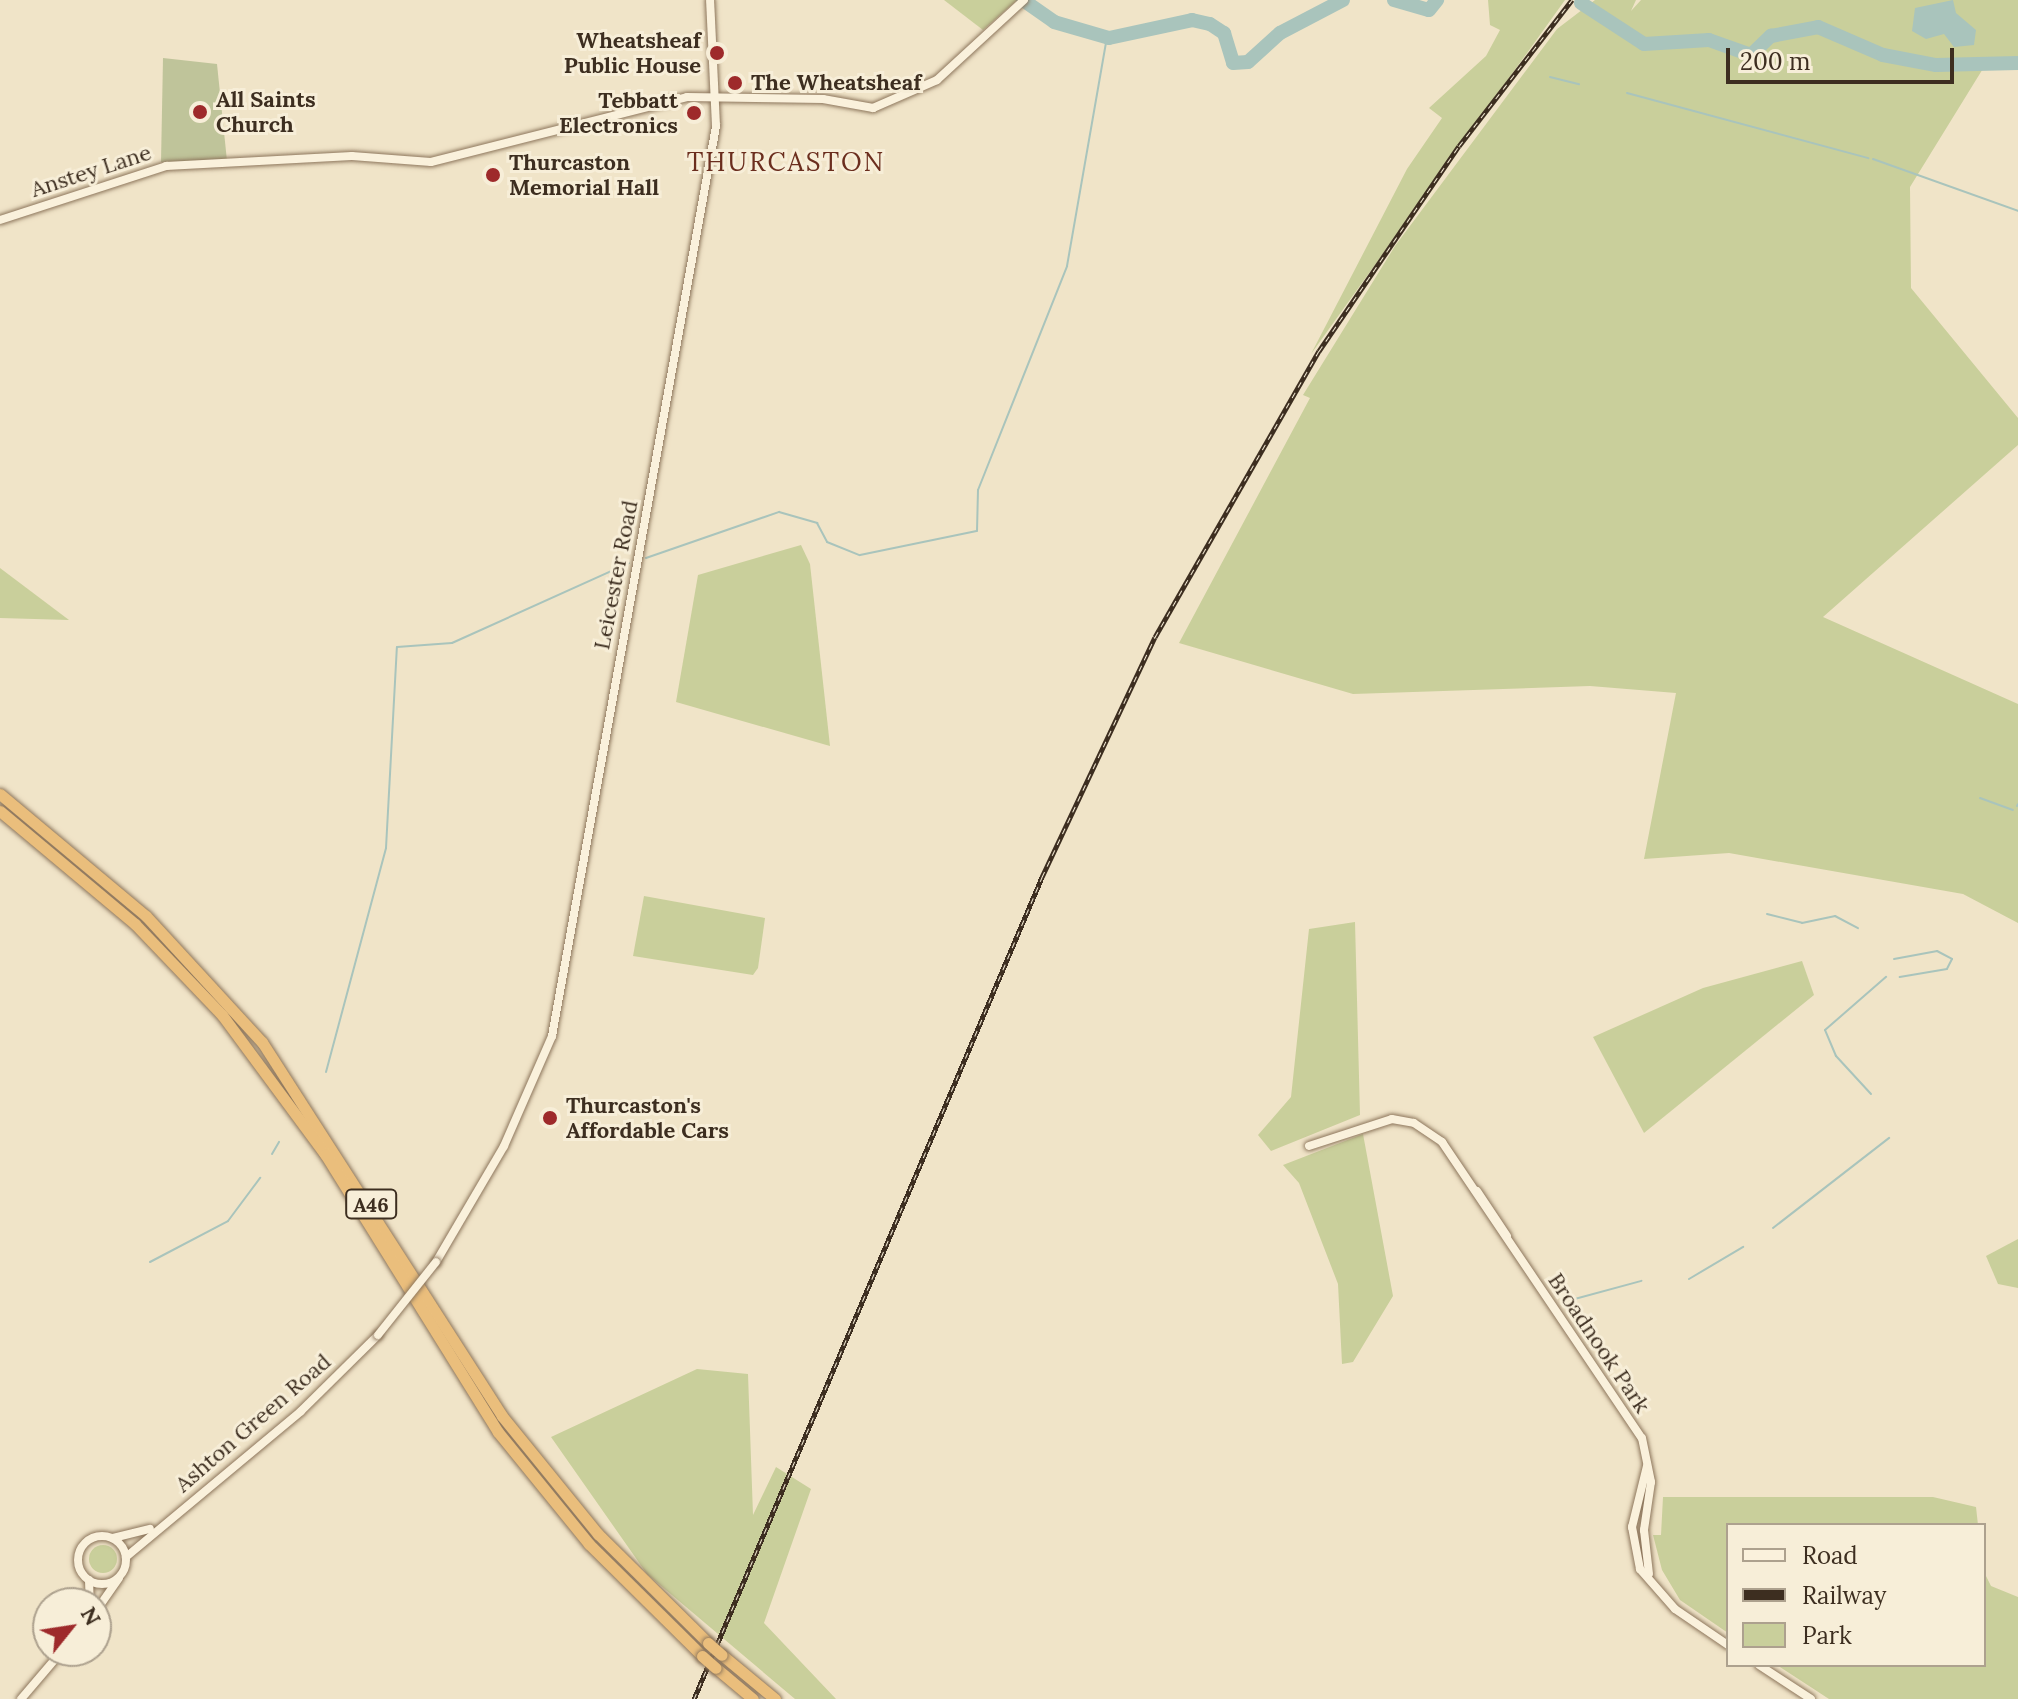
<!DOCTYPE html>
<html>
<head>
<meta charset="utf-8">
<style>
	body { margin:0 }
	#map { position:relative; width:2018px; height:1699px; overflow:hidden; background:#f0e4c8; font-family:Lora,serif }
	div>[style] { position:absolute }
	.green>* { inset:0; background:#c9cf9b }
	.round { border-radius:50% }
	.cemetery>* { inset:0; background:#bfc49a }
	.water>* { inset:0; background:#a9c4bc }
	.stream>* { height:2px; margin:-1px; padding:0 1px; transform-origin:1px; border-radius:1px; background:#a9c4bc }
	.river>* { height:14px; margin:-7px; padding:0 7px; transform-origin:7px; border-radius:7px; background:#a9c4bc }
	.roads { filter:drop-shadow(0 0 2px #8d765c) drop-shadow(0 0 2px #8d765c) }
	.tertiary>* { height:8px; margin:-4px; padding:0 4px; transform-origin:4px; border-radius:4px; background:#faf1dc }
	.tertiary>.ring { margin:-4px; padding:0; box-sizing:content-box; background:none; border:8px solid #faf1dc; border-radius:50% }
	.trunk>* { height:11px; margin:-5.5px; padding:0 5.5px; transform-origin:5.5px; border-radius:5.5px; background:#eabe7c }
	.rail>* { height:5px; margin-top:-2.5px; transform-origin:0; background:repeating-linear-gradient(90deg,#f7eed8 0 6px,#3d2e20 0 12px); box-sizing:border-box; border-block:2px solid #3d2e20 }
	.bridges { filter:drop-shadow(0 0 2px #8d765c) drop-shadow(0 0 2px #8d765c) }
	.tertiary-bridge>* { height:8px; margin:-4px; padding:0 4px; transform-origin:4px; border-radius:4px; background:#faf1dc }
	.trunk-bridge>* { height:11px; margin:-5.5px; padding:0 5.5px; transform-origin:5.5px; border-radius:5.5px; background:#eabe7c }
	.dots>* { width:22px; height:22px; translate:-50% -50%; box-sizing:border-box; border:4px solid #f7eed8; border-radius:50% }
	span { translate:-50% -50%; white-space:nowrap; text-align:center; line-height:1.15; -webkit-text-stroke:6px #f7eed8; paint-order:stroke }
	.shield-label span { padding:2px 6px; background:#f7eed8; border:2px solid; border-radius:6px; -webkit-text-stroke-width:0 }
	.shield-label { font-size:20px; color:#3d2e20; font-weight:700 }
	.poi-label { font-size:22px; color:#3d2e20; font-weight:700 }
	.right { translate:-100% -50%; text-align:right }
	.left { translate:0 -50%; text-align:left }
	.street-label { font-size:22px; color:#3d2e20 }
	.quarter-label { font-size:26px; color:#6b2e1e; letter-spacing:2px }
	.legend { position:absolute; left:1726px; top:1523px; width:260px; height:144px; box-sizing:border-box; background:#f7eed8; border:2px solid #ada18e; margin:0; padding:10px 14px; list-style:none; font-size:24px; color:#3d2e20 }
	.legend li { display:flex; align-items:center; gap:16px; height:40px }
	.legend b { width:40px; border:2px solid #ada18e }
	.north { position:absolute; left:32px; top:1587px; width:80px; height:80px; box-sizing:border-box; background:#f7eed8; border:2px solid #ada18e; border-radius:50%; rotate:60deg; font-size:22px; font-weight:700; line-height:32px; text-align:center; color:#3d2e20 }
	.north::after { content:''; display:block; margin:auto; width:28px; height:36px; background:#9e2a2b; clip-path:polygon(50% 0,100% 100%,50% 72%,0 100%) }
	.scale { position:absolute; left:1726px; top:48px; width:228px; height:36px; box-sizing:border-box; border:4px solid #3d2e20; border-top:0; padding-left:10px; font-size:24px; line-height:28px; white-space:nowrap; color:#3d2e20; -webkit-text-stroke:6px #f7eed8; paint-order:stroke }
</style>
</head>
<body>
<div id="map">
	<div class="green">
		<div style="clip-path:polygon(944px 0,1017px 0,983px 30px)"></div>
		<div style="clip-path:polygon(1488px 0,1565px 0,1311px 354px,1407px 169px,1442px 118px,1429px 108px,1486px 56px,1500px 30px,1490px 25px)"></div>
		<div style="clip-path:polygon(1595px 0,1636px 0,1631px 11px,1641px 0,2018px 0,2018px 57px,1984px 67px,1910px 187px,1911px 288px,2018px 418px,2018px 445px,1823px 617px,2018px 704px,2018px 923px,1963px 894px,1729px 853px,1644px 859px,1676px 693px,1590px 686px,1353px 694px,1179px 643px,1310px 398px,1303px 395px,1395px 246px,1557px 29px)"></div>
		<div style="clip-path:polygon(801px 545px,810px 564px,830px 746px,676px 702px,698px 575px)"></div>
		<div style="clip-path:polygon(0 568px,69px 620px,0 618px)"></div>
		<div style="clip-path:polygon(644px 896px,765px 918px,758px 968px,753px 975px,633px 956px)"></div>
		<div style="clip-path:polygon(1355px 922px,1360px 1115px,1271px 1151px,1258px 1135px,1291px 1097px,1309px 929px)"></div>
		<div style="clip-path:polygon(1802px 961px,1814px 995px,1644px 1133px,1593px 1037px,1703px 988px)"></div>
		<div style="clip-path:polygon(1363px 1134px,1393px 1296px,1353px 1362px,1342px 1364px,1338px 1284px,1299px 1183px,1283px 1165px)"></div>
		<div style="clip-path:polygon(2018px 1239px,2018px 1288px,1998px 1284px,1986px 1256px)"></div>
		<div style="clip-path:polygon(697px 1369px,748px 1374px,753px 1515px,776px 1467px,811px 1489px,764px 1623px,836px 1699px,795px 1699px,647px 1574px,551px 1437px)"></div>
		<div style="clip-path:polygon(1663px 1497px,1933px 1497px,1976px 1507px,1978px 1525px,1728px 1525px,1728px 1633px,1680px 1600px,1662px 1570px,1653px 1535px,1661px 1535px)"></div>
		<div class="round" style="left:89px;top:1545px;width:28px;height:28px"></div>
		<div style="clip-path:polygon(1984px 1572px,1991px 1586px,2018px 1597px,2018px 1699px,1829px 1699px,1777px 1665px,1984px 1665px)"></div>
	</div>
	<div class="cemetery">
		<div style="clip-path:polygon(163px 58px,217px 64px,227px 161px,161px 162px)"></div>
	</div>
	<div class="water">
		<div style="clip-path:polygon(1953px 0,1956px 13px,1976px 30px,1974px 45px,1954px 47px,1944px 34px,1926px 39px,1912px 31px,1915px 8px)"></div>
	</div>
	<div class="stream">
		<div style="left:1550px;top:77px;width:30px;rotate:14deg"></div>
		<div style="left:1627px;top:93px;width:250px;rotate:15.1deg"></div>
		<div style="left:1873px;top:159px;width:154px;rotate:19.7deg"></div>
		<div style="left:646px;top:558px;width:141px;rotate:-19.1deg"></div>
		<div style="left:779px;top:512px;width:40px;rotate:16deg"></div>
		<div style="left:817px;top:523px;width:21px;rotate:62deg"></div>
		<div style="left:827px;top:542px;width:35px;rotate:22deg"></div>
		<div style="left:860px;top:555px;width:119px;rotate:-11.6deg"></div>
		<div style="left:977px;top:531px;width:41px;rotate:-88.6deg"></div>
		<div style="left:978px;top:490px;width:241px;rotate:-68.3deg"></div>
		<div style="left:1067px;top:266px;width:232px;rotate:-80.1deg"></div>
		<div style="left:1980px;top:798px;width:35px;rotate:20deg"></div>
		<div style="left:2017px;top:806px;width:2px;rotate:-63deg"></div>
		<div style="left:1767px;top:914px;width:36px;rotate:14deg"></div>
		<div style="left:1802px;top:923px;width:34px;rotate:-12deg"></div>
		<div style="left:1835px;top:916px;width:26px;rotate:28deg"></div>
		<div style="left:1894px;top:959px;width:44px;rotate:-10.5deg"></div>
		<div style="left:1937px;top:951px;width:17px;rotate:28deg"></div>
		<div style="left:1952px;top:959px;width:11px;rotate:117deg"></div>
		<div style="left:1947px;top:969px;width:48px;rotate:170.3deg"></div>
		<div style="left:326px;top:1072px;width:232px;rotate:-75deg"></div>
		<div style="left:386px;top:848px;width:201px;rotate:-86.9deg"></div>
		<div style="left:397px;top:647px;width:55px;rotate:-4.2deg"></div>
		<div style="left:452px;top:643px;width:194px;rotate:-24.3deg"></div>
		<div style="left:1871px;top:1094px;width:52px;rotate:-132.6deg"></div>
		<div style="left:1836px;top:1056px;width:28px;rotate:-113deg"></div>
		<div style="left:1825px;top:1030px;width:81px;rotate:-41deg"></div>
		<div style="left:272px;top:1154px;width:14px;rotate:-60deg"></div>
		<div style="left:1773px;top:1228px;width:147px;rotate:-37.8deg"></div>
		<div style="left:150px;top:1262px;width:88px;rotate:-27.7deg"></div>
		<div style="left:228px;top:1221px;width:54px;rotate:-53.3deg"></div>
		<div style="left:1689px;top:1279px;width:63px;rotate:-30.7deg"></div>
		<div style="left:1571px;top:1300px;width:73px;rotate:-15.2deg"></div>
	</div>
	<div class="river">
		<div style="left:1023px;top:0;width:38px;rotate:35deg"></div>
		<div style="left:1054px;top:22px;width:57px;rotate:16.2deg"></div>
		<div style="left:1109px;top:38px;width:85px;rotate:-12.2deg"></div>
		<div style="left:1192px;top:20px;width:18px;rotate:13deg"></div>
		<div style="left:1210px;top:24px;width:17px;rotate:33deg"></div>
		<div style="left:1224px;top:33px;width:31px;rotate:73deg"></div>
		<div style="left:1233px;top:63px;width:15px;rotate:-4deg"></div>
		<div style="left:1248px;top:62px;width:43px;rotate:-42.2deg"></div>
		<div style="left:1280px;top:33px;width:71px;rotate:-27.6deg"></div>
		<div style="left:1394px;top:0;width:36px;rotate:16deg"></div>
		<div style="left:1429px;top:10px;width:13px;rotate:-51deg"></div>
		<div style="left:1581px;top:3px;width:75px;rotate:33.1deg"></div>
		<div style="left:1644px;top:44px;width:65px;rotate:-3.5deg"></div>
		<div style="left:1709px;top:40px;width:45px;rotate:19.7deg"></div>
		<div style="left:1751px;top:55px;width:28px;rotate:-44deg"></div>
		<div style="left:1771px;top:36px;width:48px;rotate:-10.8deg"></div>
		<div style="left:1818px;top:27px;width:71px;rotate:23.3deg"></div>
		<div style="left:1883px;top:55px;width:54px;rotate:10.7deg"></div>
		<div style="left:1936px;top:65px;width:82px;rotate:-1.4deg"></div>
	</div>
	<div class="roads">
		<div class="tertiary">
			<div style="left:0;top:220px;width:175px;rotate:-18deg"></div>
			<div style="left:166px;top:166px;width:186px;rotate:-3.1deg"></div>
			<div style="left:352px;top:156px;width:79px;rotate:4.3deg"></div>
			<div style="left:431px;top:162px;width:264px;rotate:-14.2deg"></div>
			<div style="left:687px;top:97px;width:136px;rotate:0.8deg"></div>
			<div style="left:823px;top:99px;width:51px;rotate:10.2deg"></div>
			<div style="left:873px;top:108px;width:70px;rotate:-23.6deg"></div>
			<div style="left:937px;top:80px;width:118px;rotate:-42.6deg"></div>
			<div style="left:1309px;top:1146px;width:87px;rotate:-18deg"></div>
			<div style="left:1392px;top:1119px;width:22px;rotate:10deg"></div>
			<div style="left:1414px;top:1123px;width:34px;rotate:34deg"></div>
			<div style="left:1442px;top:1142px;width:357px;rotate:56deg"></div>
			<div style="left:1642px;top:1438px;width:45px;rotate:78.4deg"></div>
			<div style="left:1651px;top:1482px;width:49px;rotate:98.3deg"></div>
			<div style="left:1644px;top:1530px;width:44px;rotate:83.5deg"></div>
			<div style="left:1477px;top:1191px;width:54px;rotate:56.3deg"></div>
			<div style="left:436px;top:1262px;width:134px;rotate:-59.6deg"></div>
			<div style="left:504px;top:1146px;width:120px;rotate:-66.4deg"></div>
			<div style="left:552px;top:1036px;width:925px;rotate:-79.78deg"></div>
			<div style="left:716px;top:126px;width:126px;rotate:-92.7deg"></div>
			<div style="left:1647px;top:1466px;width:63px;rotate:103.8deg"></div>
			<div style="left:1632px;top:1527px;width:43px;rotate:79.2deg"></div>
			<div style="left:1640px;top:1569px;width:53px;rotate:48.8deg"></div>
			<div style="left:1675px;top:1609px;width:64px;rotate:34.2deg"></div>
			<div class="ring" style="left:78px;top:1536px;width:40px;height:40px"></div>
			<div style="left:113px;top:1538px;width:38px;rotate:-14deg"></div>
			<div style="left:126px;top:1557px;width:228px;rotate:-39.8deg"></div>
			<div style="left:301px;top:1411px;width:108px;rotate:-44.6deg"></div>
			<div style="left:89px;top:1580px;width:23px;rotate:88deg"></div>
			<div style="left:96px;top:1611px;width:40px;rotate:-55.1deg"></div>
			<div style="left:1759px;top:1665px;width:62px;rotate:33.2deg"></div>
			<div style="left:21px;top:1699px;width:63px;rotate:-49.5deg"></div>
		</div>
		<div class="trunk">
			<div style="left:0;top:794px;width:190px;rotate:39.9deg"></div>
			<div style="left:146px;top:916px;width:171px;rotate:47.4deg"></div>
			<div style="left:262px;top:1042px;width:444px;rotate:57.3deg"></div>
			<div style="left:502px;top:1416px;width:152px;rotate:50.9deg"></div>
			<div style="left:598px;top:1534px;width:155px;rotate:44.7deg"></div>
			<div style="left:0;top:811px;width:176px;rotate:39.9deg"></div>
			<div style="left:135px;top:924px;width:126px;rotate:46.3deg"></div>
			<div style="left:222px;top:1015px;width:173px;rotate:53.5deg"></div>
			<div style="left:325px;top:1154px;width:327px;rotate:58.1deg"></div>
			<div style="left:498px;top:1432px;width:144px;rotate:50.9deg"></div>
			<div style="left:589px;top:1544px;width:159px;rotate:44.7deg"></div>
			<div style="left:722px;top:1655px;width:69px;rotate:39.7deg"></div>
			<div style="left:716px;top:1668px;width:48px;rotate:40deg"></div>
		</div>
	</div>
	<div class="rail">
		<div style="left:694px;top:1699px;width:893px;rotate:-67.05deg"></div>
		<div style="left:1042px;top:877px;width:265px;rotate:-64.8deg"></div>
		<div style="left:1155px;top:637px;width:330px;rotate:-60.2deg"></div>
		<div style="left:1319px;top:351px;width:248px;rotate:-55.7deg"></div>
		<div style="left:1459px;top:146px;width:185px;rotate:-52.3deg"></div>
	</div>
	<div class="bridges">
		<div class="tertiary-bridge">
			<div style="left:378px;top:1335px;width:93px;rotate:-51.5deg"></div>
		</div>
		<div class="trunk-bridge">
			<div style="left:708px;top:1643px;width:18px;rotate:41deg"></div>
			<div style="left:702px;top:1656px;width:18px;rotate:41deg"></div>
		</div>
	</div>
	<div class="dots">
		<div style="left:717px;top:53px;background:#9e2a2b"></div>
		<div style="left:735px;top:83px;background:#9e2a2b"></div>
		<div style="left:200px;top:112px;background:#9e2a2b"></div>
		<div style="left:694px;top:113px;background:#9e2a2b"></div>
		<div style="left:493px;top:175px;background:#9e2a2b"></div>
		<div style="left:550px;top:1118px;background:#9e2a2b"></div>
	</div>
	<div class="shield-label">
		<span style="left:371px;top:1204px">A46</span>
	</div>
	<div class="poi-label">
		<span class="right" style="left:701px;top:53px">Wheatsheaf<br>Public House</span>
		<span class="left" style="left:751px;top:83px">The Wheatsheaf</span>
		<span class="left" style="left:216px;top:112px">All Saints<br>Church</span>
		<span class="right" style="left:678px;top:113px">Tebbatt<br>Electronics</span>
		<span class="left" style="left:509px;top:175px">Thurcaston<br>Memorial Hall</span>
		<span class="left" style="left:566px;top:1118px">Thurcaston's<br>Affordable Cars</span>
	</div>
	<div class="street-label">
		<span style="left:91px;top:171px;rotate:-18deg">Anstey Lane</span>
		<span style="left:616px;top:575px;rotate:-79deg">Leicester Road</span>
		<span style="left:1599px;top:1343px;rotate:56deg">Broadnook Park</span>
		<span style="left:253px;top:1423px;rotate:-41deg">Ashton Green Road</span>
	</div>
	<div class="quarter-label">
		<span style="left:786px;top:162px">THURCASTON</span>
	</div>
	<ul class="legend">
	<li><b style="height:10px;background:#faf1dc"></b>Road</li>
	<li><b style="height:10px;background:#3d2e20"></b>Railway</li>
	<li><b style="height:22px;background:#c9cf9b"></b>Park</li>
	</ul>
	<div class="north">N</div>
	<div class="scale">200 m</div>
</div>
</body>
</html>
